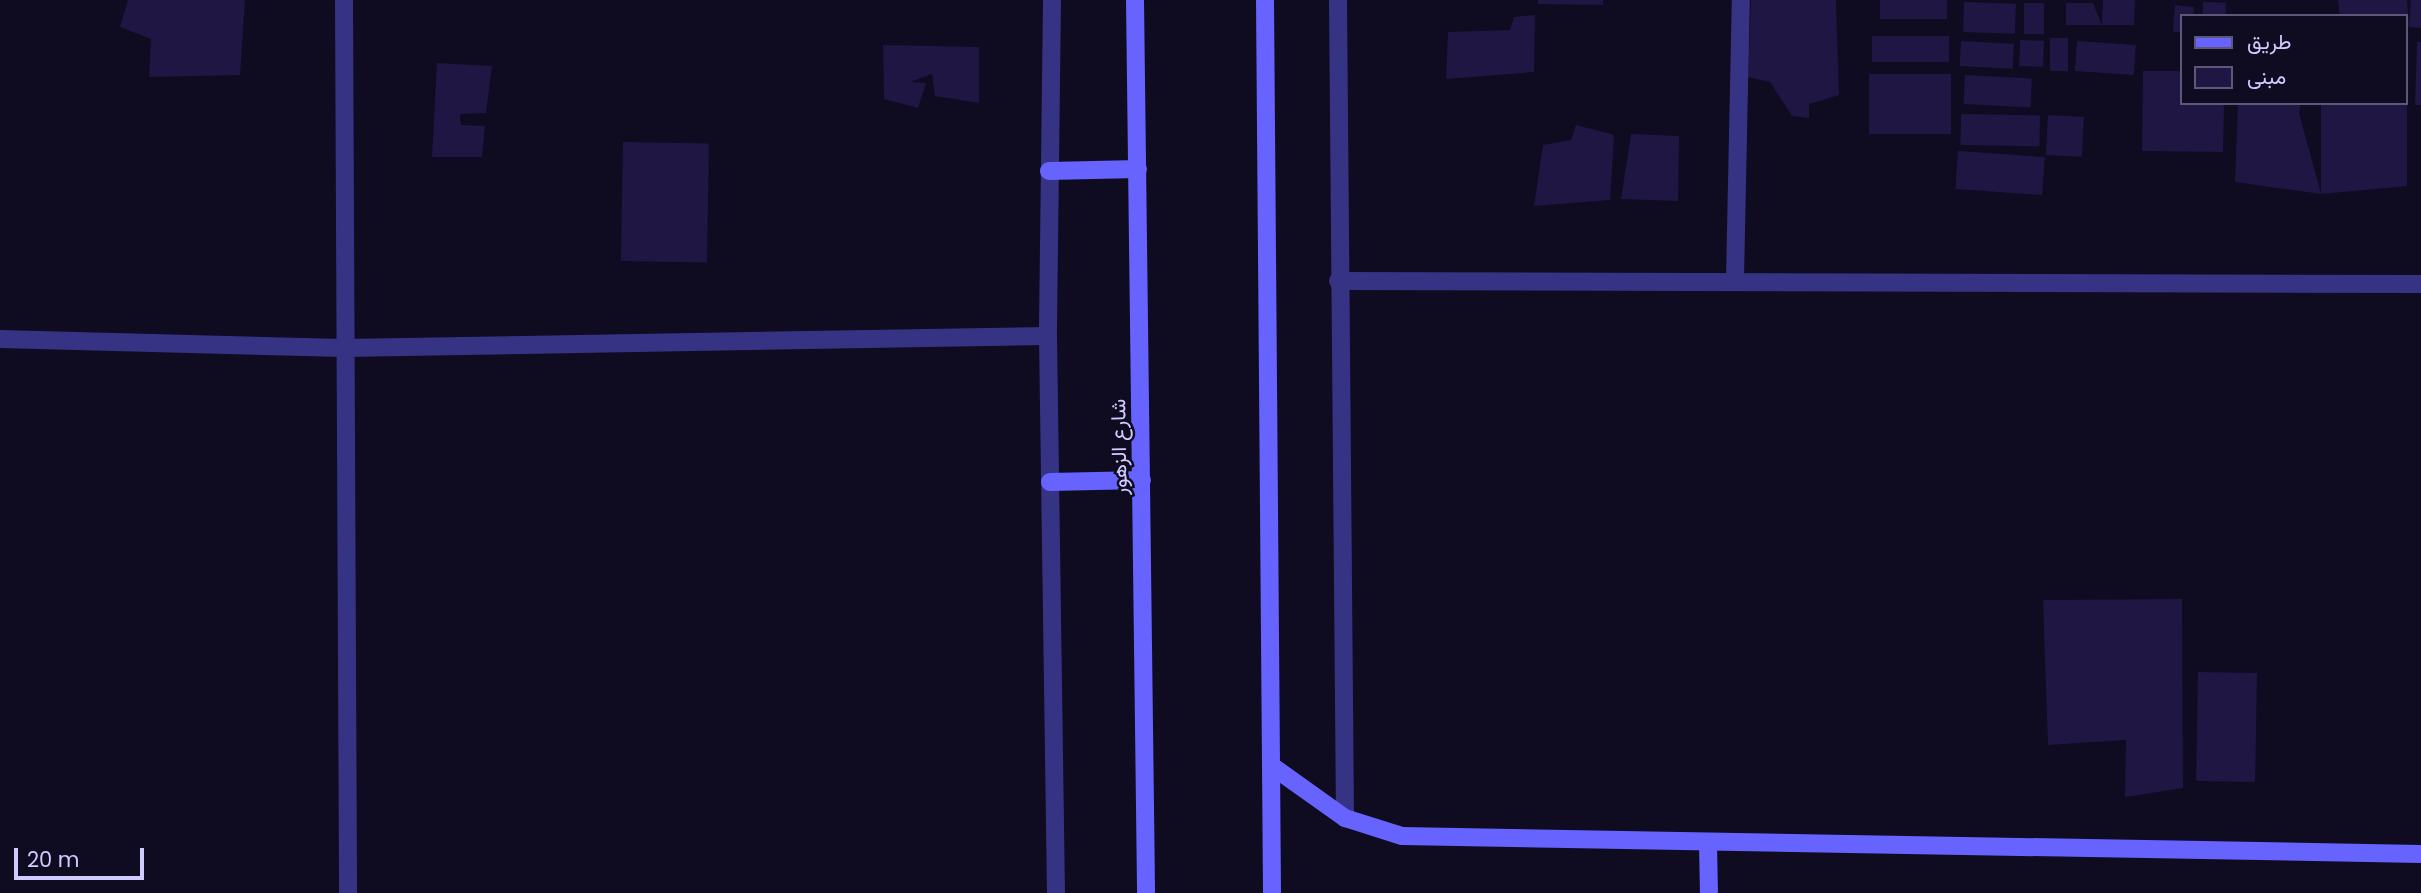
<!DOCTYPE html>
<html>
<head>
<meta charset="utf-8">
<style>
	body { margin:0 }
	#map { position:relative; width:2421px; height:893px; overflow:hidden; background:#0f0b21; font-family:Poppins,Vazirmatn,sans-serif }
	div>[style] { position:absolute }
	.building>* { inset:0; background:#1f1644; transform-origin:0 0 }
	.minor>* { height:18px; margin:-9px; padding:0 9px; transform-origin:9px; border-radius:9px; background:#363384 }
	.tertiary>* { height:18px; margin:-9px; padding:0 9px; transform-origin:9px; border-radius:9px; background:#363384 }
	.secondary>* { height:18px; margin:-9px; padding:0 9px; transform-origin:9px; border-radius:9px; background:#6663ff }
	span { translate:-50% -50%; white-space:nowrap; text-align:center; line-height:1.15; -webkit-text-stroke:5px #0f0b21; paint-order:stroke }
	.street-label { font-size:21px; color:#d1ccff }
	.legend { position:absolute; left:2180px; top:14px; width:228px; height:91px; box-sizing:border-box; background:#0f0b21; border:2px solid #5d587a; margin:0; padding:9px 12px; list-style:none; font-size:21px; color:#d1ccff }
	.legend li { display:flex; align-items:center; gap:14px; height:35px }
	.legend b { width:35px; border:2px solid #5d587a }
	.scale { position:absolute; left:14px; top:848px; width:130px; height:32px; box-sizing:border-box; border:4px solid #d1ccff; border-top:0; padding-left:9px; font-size:21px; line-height:24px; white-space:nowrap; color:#d1ccff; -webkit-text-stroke:5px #0f0b21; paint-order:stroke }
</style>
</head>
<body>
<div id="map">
	<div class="building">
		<div style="clip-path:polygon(128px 0,245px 0,240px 75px,149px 77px,151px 39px,120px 27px)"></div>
		<div style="clip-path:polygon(1538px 0,1603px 0,1603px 5px,1538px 4px)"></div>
		<div style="clip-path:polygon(1751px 0,1836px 0,1839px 95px,1809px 104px,1809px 118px,1792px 116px,1770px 82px,1748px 77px)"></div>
		<div style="left:1880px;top:0;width:67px;height:19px"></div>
		<div style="clip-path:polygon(2103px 0,2135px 0,2134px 25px,2066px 25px,2066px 3px,2093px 3px,2102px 25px)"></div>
		<div style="clip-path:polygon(2338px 0,2407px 0,2409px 27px,2405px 16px,2340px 16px)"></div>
		<div style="clip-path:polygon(2411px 0,2421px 0,2421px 28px,2409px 27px)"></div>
		<div style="left:1964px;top:2px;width:52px;height:30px;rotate:2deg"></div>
		<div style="left:2203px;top:2px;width:23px;height:14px;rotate:2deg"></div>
		<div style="left:2024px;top:3px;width:20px;height:31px"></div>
		<div style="clip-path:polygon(2175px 5px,2194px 7px,2193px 16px,2181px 16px,2181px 32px,2173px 32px)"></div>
		<div style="clip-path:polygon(1535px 15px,1534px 72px,1446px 79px,1448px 32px,1510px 30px,1514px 17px)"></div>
		<div style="left:1949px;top:36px;width:26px;height:77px;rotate:90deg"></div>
		<div style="left:2050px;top:38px;width:18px;height:33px"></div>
		<div style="left:2020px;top:40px;width:24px;height:26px;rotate:2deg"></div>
		<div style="left:1961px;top:41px;width:53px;height:25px;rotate:3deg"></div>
		<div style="left:2077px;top:41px;width:59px;height:30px;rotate:4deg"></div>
		<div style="clip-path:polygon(2417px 42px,2421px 42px,2421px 105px,2415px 105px)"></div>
		<div style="clip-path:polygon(883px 45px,979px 47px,979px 103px,935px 96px,932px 74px,910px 82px,926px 83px,918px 108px,884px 99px)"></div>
		<div style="clip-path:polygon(437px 63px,492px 66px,486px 113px,460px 114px,461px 125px,485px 126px,482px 157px,432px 157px)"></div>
		<div style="clip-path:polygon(2143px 71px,2181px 71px,2181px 103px,2224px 103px,2223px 152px,2142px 151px)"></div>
		<div style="left:1869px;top:74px;width:82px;height:60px"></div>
		<div style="left:1965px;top:75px;width:67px;height:29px;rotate:3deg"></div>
		<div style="clip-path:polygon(2238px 103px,2301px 103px,2299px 113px,2321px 194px,2321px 103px,2407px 103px,2407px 186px,2321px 194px,2235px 182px)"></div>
		<div style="left:1961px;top:114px;width:79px;height:31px;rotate:1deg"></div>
		<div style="left:2048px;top:115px;width:36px;height:40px;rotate:3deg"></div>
		<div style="clip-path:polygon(1576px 125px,1614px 135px,1610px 200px,1534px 206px,1543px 145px,1571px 140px)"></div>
		<div style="clip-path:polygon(1631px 134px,1679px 136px,1678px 201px,1621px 199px)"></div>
		<div style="left:623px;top:142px;width:86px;height:119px;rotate:1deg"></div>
		<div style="left:1958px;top:151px;width:87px;height:38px;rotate:4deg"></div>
		<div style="clip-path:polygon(2182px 599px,2183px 788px,2125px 797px,2126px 740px,2048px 745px,2043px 600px)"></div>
		<div style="left:2198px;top:672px;width:59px;height:109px;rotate:1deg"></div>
	</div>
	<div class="minor">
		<div style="left:344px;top:0;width:893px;rotate:89.74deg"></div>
		<div style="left:1735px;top:278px;width:278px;rotate:-88.8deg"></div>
		<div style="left:1338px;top:281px;width:1083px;rotate:0.16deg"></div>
		<div style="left:0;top:339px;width:344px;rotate:1.5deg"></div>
		<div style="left:344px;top:348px;width:704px;rotate:-0.98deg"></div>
	</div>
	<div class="tertiary">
		<div style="left:1052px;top:0;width:336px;rotate:90.7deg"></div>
		<div style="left:1048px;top:336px;width:557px;rotate:89.18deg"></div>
		<div style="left:1338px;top:0;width:818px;rotate:89.51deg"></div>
	</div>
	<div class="secondary">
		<div style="left:1135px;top:0;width:893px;rotate:89.29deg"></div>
		<div style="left:1265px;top:0;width:893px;rotate:89.55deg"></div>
		<div style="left:1049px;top:171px;width:89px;rotate:-1.3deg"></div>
		<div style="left:1050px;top:482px;width:92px;rotate:-1.2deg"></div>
		<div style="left:1272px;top:766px;width:90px;rotate:35.5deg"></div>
		<div style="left:1345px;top:818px;width:60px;rotate:17.5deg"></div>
		<div style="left:1402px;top:836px;width:1019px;rotate:1.01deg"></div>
		<div style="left:1708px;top:843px;width:50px;rotate:88.9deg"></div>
	</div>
	<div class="street-label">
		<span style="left:1119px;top:447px;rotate:-91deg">شارع الزهور</span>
	</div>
	<ul class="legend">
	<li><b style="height:9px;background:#6663ff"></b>طريق</li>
	<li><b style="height:19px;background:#1f1644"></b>مبنى</li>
	</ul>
	<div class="scale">20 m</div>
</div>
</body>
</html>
